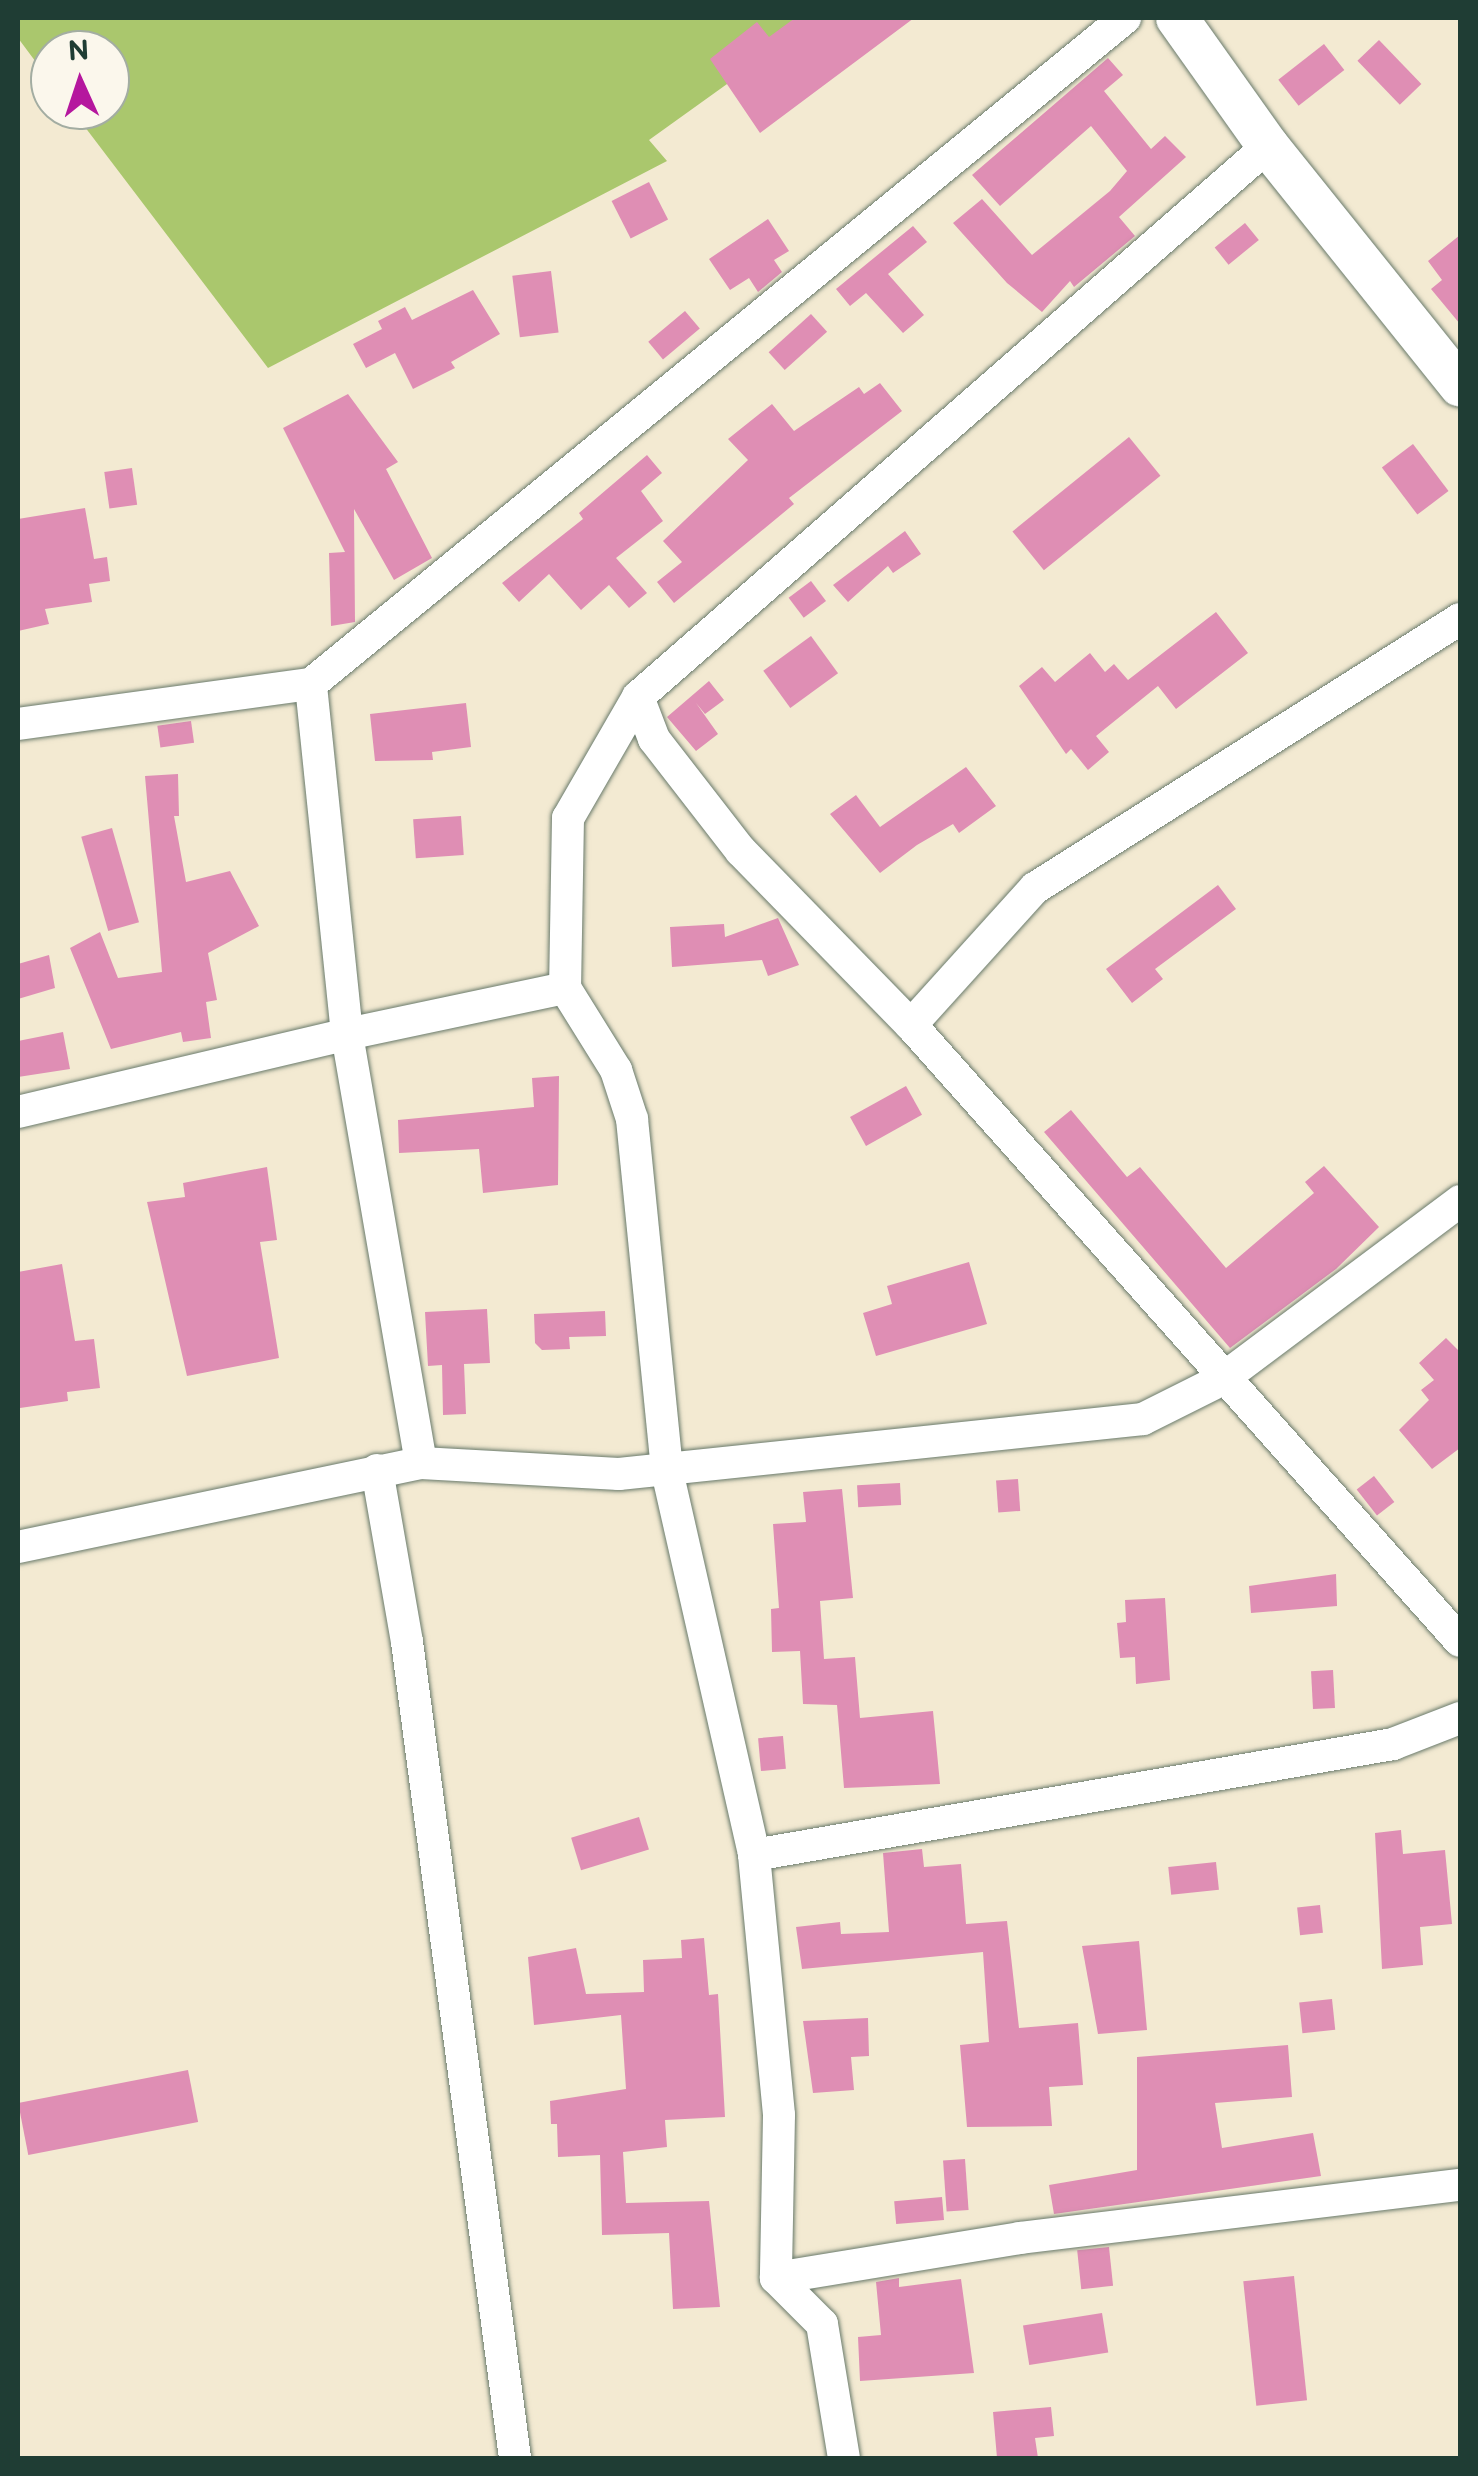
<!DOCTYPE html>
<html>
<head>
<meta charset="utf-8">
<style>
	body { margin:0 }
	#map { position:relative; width:1478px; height:2476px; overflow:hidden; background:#f3ead2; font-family:"Balsamiq Sans",sans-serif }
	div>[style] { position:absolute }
	.green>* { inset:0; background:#aac76d }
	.building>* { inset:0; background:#df8eb4; transform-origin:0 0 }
	.roads { filter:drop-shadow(0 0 2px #697a6b) drop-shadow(0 0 2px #697a6b) }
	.minor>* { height:32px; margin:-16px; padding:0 16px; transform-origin:16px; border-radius:16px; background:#fff }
	.tertiary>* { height:42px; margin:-21px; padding:0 21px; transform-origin:21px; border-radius:21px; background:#fff }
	span { translate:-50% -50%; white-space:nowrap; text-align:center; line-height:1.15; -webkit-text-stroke:8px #fbf7ec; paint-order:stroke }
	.frame { position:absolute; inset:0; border:20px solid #1f3d34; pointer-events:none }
	.north { position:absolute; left:30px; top:30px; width:100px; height:100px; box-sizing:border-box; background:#fbf7ec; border:2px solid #a3ada2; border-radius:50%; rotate:357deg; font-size:28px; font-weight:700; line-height:40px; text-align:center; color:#1f3d34 }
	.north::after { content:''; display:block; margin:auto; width:35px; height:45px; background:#b5179e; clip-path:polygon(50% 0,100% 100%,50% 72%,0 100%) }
</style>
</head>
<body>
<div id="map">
	<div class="green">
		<div style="clip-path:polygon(18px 18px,819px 18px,649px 140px,667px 161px,268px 368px,72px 110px,110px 110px,110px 50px,50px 50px,50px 81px,18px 38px)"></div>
	</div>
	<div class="building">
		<div style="clip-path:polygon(795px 18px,914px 18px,760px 133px,710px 59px,757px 22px,769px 37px)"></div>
		<div style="left:1379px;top:40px;width:61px;height:30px;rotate:46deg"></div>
		<div style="left:1324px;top:44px;width:33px;height:58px;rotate:52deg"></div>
		<div style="clip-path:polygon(1108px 58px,1123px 75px,1104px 91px,1151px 149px,1165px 136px,1186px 157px,1119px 217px,1135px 236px,1074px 287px,1070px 281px,1042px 312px,1007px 283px,953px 223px,982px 199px,1032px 255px,1110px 191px,1127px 171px,1091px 126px,1000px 206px,972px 175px)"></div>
		<div style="left:649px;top:182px;width:42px;height:42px;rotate:63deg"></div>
		<div style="clip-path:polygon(768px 219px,789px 251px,774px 260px,782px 272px,758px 292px,749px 278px,730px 290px,709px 259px)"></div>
		<div style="left:1245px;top:223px;width:22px;height:39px;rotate:51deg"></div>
		<div style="clip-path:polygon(913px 226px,927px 242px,888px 274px,924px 315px,903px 333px,866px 293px,850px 306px,836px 289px)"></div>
		<div style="clip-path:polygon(1460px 235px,1460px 324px,1431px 289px,1442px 280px,1428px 261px)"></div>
		<div style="left:551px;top:271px;width:62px;height:39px;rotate:83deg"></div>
		<div style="clip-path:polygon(473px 290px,500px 334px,451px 362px,455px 368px,413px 389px,395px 353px,366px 368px,353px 344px,382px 329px,378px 321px,405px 307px,412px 320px)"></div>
		<div style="left:685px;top:311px;width:23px;height:48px;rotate:50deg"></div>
		<div style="left:811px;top:314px;width:24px;height:57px;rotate:48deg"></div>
		<div style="clip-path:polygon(880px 383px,902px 411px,789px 498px,794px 504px,674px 603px,657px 582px,682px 562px,663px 541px,748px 460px,728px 439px,772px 404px,794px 431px,859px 387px,864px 394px)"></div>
		<div style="clip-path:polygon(348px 394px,398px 462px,386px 469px,432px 558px,394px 580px,354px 509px,355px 622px,331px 626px,329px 553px,345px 552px,283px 428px)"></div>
		<div style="left:1129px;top:437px;width:50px;height:150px;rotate:51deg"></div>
		<div style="left:1413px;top:444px;width:59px;height:39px;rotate:53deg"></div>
		<div style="clip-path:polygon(647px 455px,662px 473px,641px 491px,663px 521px,616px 558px,647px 593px,629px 608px,609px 585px,581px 610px,549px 574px,519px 602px,502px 583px,583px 519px,579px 513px)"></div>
		<div style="left:132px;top:468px;width:37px;height:28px;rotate:82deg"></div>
		<div style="clip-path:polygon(85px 508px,94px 559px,107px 557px,110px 581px,89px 584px,92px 602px,45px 609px,49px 624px,18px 631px,18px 519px)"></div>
		<div style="clip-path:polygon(905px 531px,921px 554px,893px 573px,888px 566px,848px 602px,833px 585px)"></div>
		<div style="left:811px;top:581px;width:25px;height:28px;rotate:53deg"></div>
		<div style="clip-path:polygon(1216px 612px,1248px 653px,1176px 709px,1158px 686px,1096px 736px,1109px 752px,1088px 770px,1071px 749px,1066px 754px,1019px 686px,1042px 667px,1055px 682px,1090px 653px,1105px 672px,1114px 664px,1128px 680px)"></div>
		<div style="left:811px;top:636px;width:46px;height:59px;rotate:54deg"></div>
		<div style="clip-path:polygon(709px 681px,724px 700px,705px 714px,696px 703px,718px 734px,696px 751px,667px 717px)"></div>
		<div style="clip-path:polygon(466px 703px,471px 747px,432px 752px,433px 760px,375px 761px,370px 714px)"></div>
		<div style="left:191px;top:721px;width:22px;height:34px;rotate:82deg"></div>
		<div style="clip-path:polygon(966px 767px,996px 806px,959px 833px,953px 824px,917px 845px,880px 873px,830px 814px,856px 795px,880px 827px)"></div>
		<div style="clip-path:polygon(178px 774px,179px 816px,174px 816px,186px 882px,230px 871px,259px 926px,208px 953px,217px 1000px,206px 1002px,211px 1038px,183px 1042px,181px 1032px,111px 1049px,70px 948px,100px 932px,118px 978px,162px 972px,145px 776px)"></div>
		<div style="left:461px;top:816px;width:39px;height:48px;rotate:86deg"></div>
		<div style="left:112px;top:828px;width:98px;height:32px;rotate:74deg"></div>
		<div style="clip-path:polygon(1218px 885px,1236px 909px,1155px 969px,1163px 979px,1132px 1003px,1106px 969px)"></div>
		<div style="clip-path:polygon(778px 918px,799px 965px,768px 976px,762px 960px,672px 967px,670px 927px,724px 924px,725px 937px)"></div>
		<div style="clip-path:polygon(49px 955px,55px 988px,18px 999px,18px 964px)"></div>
		<div style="clip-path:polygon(63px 1032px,70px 1069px,18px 1077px,18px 1041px)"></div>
		<div style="clip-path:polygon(559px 1076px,558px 1185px,483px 1193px,479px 1149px,399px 1153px,398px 1120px,534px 1107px,532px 1078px)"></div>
		<div style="left:906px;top:1086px;width:33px;height:64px;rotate:61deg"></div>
		<div style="clip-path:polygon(1071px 1110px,1127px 1177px,1140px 1167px,1226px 1268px,1314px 1193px,1305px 1182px,1324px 1166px,1379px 1227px,1336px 1269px,1230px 1348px,1044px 1132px)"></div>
		<div style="clip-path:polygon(267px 1167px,277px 1240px,260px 1242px,279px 1358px,187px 1376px,147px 1202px,185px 1197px,183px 1183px)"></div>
		<div style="clip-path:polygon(969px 1262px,987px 1324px,876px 1356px,863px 1313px,892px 1304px,887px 1286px)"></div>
		<div style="clip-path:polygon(62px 1264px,75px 1341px,94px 1339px,100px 1388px,67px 1392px,68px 1401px,20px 1408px,18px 1272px)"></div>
		<div style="clip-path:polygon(487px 1309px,490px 1363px,464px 1364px,466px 1414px,443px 1415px,442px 1365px,428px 1366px,425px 1312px)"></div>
		<div style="clip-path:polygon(605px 1311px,606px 1336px,569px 1337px,570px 1349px,542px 1350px,535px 1343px,534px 1314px)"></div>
		<div style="clip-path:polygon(1446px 1338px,1460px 1352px,1460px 1448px,1432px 1469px,1399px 1430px,1429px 1400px,1421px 1390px,1434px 1380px,1419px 1363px)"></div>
		<div style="left:1374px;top:1476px;width:33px;height:22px;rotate:52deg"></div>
		<div style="left:1018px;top:1479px;width:32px;height:22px;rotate:86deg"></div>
		<div style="left:900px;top:1483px;width:22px;height:43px;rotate:87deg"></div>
		<div style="clip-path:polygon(842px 1489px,853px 1598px,820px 1601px,824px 1659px,855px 1657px,860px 1718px,933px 1711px,940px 1784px,844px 1788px,837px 1705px,803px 1704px,800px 1651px,772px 1652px,771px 1609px,779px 1608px,773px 1524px,806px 1522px,803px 1492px)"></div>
		<div style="clip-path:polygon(1336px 1574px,1337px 1606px,1251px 1613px,1249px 1586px)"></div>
		<div style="clip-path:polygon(1165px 1598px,1170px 1680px,1136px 1684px,1135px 1657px,1120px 1658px,1117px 1623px,1126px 1622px,1125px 1600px)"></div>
		<div style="left:1333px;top:1670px;width:38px;height:22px;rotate:87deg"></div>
		<div style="left:783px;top:1736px;width:33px;height:25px;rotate:85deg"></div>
		<div style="left:639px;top:1817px;width:34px;height:71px;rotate:73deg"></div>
		<div style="clip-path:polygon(1401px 1830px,1403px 1854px,1445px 1850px,1452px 1924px,1420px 1927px,1423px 1965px,1382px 1969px,1375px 1833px)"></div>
		<div style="clip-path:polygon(922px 1849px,924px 1867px,961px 1864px,966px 1924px,1007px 1921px,1019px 2028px,1078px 2023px,1083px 2085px,1049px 2087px,1052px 2126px,967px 2127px,960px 2045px,989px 2042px,983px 1952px,802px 1969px,796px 1927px,840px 1922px,841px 1934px,889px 1932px,883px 1853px)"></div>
		<div style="left:1216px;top:1862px;width:28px;height:48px;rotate:84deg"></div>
		<div style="left:1320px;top:1905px;width:28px;height:23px;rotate:84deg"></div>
		<div style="clip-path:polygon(704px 1938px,709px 1995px,718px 1994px,725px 2117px,665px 2120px,667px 2147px,623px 2152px,626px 2203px,709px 2201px,720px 2307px,673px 2309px,669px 2233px,602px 2235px,600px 2155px,558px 2157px,557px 2124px,551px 2124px,550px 2101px,626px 2089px,621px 2015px,534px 2025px,528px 1957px,576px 1948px,586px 1994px,644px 1992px,643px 1960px,682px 1958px,681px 1940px)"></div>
		<div style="clip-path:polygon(1139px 1941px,1147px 2030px,1098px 2034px,1082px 1946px)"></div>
		<div style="left:1332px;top:1999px;width:31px;height:33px;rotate:84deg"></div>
		<div style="clip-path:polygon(868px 2018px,869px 2056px,851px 2057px,854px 2090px,813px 2093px,803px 2021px)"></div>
		<div style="clip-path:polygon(1288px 2045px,1292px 2097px,1215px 2103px,1222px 2148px,1313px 2133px,1321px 2176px,1054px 2214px,1049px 2185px,1137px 2170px,1137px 2057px)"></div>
		<div style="left:188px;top:2070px;width:53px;height:173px;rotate:79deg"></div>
		<div style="left:965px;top:2159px;width:51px;height:22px;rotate:86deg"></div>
		<div style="left:942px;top:2197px;width:23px;height:48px;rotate:85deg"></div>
		<div style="left:1109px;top:2247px;width:39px;height:32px;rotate:84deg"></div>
		<div style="left:1294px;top:2276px;width:125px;height:51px;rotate:84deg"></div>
		<div style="clip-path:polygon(899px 2278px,899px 2287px,961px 2279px,974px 2373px,860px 2381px,858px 2337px,881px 2335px,876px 2282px)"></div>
		<div style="left:1102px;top:2313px;width:40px;height:80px;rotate:81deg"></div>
		<div style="clip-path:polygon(1051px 2407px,1054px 2436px,1035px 2438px,1038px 2458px,997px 2458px,993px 2412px)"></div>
	</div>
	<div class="roads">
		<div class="minor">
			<div style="left:1268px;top:146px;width:837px;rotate:138.83deg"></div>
			<div style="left:638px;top:697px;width:45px;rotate:69.1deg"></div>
			<div style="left:654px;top:739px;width:142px;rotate:52.2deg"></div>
			<div style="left:741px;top:851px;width:243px;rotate:45.7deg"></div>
			<div style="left:911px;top:1025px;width:825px;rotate:48.29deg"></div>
			<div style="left:638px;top:697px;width:140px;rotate:120deg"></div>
			<div style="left:568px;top:818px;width:170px;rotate:91deg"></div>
			<div style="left:565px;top:988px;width:97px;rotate:58.1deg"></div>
			<div style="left:616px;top:1070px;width:52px;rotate:71.9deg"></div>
			<div style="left:632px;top:1119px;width:354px;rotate:84.3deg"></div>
			<div style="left:667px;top:1471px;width:394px;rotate:77.2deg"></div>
			<div style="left:754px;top:1855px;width:261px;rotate:84.5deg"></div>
			<div style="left:779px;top:2115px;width:163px;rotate:91.1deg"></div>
			<div style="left:776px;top:2278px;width:65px;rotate:45deg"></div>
			<div style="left:822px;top:2324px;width:136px;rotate:80.7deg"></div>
			<div style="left:18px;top:724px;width:296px;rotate:-7.8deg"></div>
			<div style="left:311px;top:684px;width:1052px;rotate:-39.29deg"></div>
			<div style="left:911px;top:1025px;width:185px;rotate:-47.9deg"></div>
			<div style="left:1035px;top:888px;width:503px;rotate:-32.33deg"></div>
			<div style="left:18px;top:1112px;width:338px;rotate:-13.3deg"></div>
			<div style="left:347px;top:1034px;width:352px;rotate:-95.9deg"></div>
			<div style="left:421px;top:1463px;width:435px;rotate:-99.8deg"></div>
			<div style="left:347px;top:1034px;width:223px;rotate:-11.9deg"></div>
			<div style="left:377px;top:1470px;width:175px;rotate:80.1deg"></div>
			<div style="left:407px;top:1642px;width:823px;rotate:82.46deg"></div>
			<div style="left:18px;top:1547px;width:412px;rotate:-11.8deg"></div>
			<div style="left:421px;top:1463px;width:198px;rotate:3.2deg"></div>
			<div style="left:619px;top:1474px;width:527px;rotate:-5.99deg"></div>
			<div style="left:1143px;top:1419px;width:87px;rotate:-26.6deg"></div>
			<div style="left:1221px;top:1380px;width:299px;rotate:-36.8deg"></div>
			<div style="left:754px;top:1855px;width:649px;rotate:-9.85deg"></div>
			<div style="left:1393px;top:1744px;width:72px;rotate:-21.2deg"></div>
			<div style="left:776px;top:2278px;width:247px;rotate:-9.3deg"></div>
			<div style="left:1020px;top:2238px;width:443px;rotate:-6.9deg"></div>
		</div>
		<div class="tertiary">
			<div style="left:1177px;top:18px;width:157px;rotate:54.6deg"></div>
			<div style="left:1268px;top:146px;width:307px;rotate:51.3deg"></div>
		</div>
	</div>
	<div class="frame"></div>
	<div class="north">N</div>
</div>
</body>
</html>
